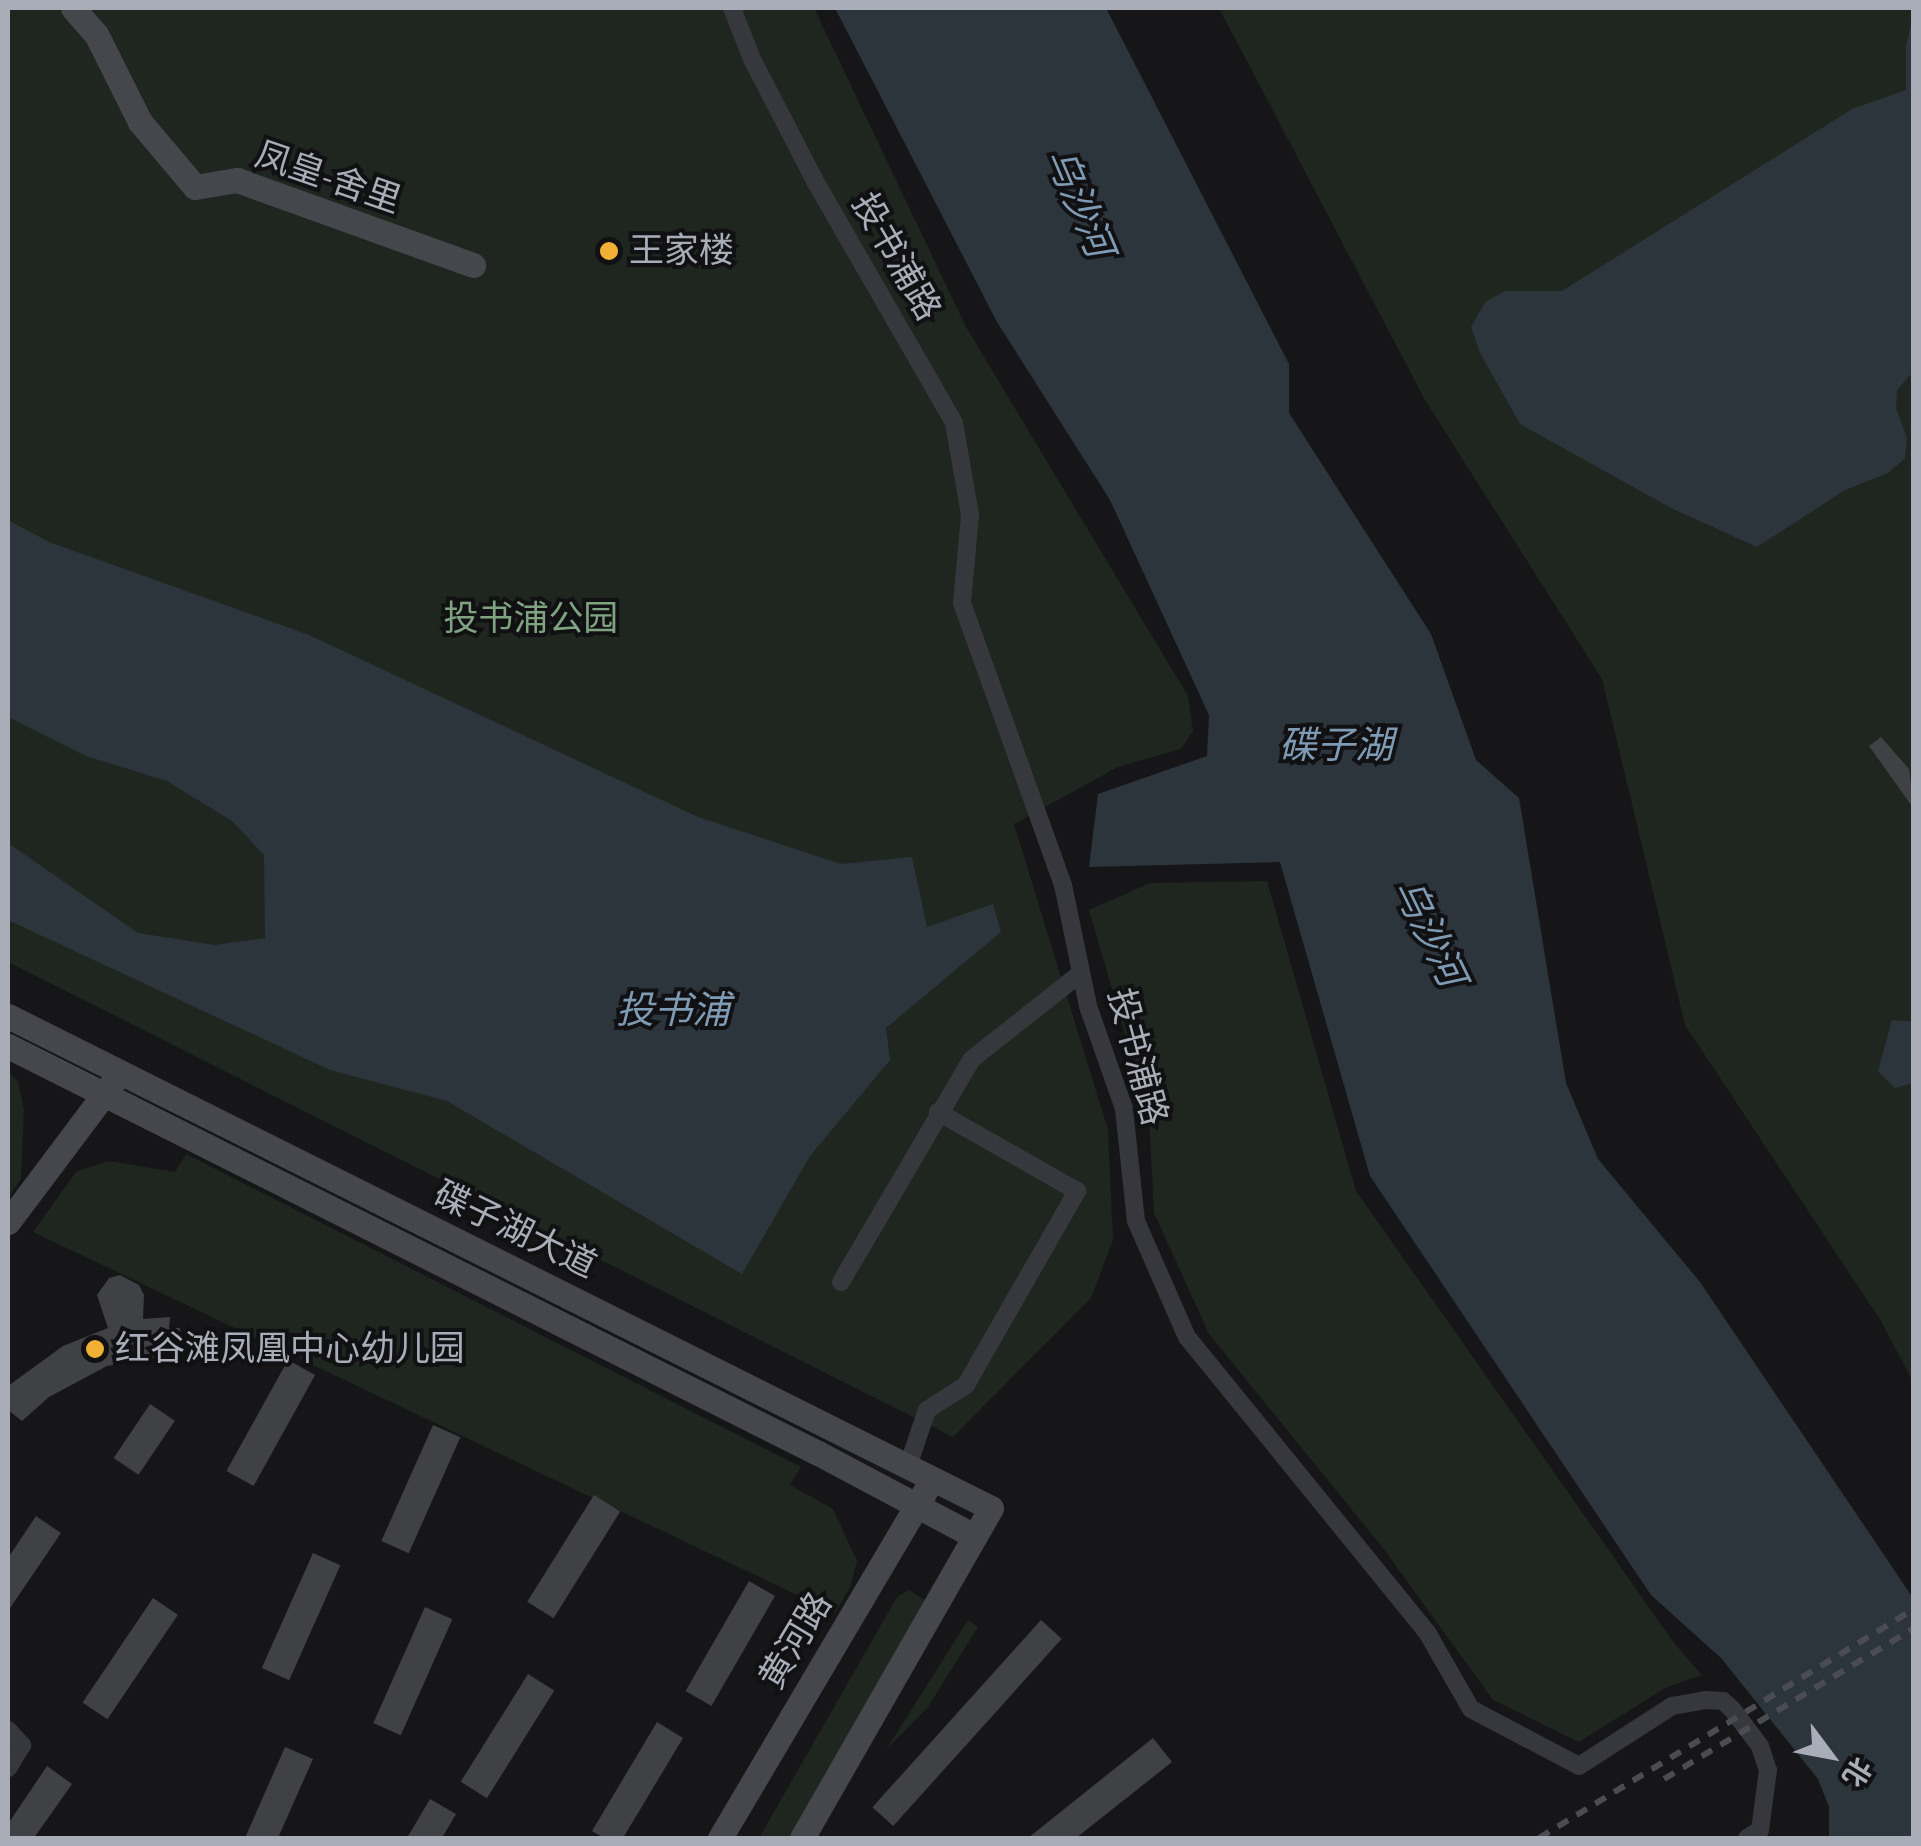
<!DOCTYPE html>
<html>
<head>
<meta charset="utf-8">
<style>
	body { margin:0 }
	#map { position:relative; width:1921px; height:1846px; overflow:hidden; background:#161618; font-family:"Source Sans 3","Noto Sans SC",sans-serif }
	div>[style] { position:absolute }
	.green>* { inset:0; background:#1e261f }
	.water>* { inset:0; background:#2c353c }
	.building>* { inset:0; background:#404145; transform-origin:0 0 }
	.street>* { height:18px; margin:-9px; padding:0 9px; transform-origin:9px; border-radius:9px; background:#37383d }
	.secondary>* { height:25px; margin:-12.5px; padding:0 12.5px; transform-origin:12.5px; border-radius:12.5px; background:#45474d }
	.rail>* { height:6px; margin-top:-3px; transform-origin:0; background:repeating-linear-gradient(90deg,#4a4c52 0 12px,transparent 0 22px) }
	.dots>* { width:28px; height:28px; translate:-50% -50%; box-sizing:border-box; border:5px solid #111113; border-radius:50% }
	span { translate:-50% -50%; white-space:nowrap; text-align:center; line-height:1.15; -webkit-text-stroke:8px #111113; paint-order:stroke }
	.street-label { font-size:35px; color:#a8adb8 }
	.poi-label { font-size:35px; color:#a8adb8 }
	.left { translate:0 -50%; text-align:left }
	.park-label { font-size:35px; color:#7fa381 }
	.water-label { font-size:38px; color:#7f9bb3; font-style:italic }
	.frame { position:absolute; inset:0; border:10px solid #a8adb8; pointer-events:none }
	.north { position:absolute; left:1781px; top:1706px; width:100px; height:100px; -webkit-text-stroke:8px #111113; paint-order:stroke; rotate:122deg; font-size:28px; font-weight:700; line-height:40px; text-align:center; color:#a8adb8 }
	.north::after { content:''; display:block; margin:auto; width:35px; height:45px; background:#a8adb8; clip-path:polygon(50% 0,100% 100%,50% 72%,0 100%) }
</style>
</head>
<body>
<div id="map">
	<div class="green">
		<div style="clip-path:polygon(8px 8px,814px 8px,966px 327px,1188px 696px,1193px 731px,1181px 749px,1118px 767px,1014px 824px,1108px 1130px,1113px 1240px,1091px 1298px,953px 1437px,8px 962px)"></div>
		<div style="clip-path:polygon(1219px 8px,1913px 8px,1913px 1382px,1881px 1321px,1685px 1025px,1602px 679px,1425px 400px)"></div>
		<div style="clip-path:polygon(1267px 881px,1356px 1191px,1674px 1643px,1702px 1675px,1667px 1687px,1579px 1742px,1493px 1700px,1383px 1548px,1209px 1334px,1154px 1213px,1149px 1117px,1089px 910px,1150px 883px)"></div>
		<div style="clip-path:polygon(8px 1071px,18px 1082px,24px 1109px,21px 1179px,8px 1198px)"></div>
		<div style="clip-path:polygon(186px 1154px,801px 1467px,790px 1485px,833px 1509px,857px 1561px,850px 1587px,835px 1613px,33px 1232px,76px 1172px,108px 1161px,175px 1172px)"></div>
		<div style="clip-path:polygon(909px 1590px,925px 1600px,794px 1838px,759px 1838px,897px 1597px)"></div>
		<div style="clip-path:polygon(968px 1620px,978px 1627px,928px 1707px,886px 1750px)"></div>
	</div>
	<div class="water">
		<div style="clip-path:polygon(835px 8px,1106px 8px,1289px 364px,1289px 413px,1431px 634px,1476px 760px,1519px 798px,1566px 1083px,1598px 1159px,1700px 1282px,1913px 1598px,1913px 1838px,1829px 1838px,1829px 1807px,1818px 1779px,1721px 1658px,1651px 1595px,1370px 1176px,1280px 862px,1089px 867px,1098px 794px,1207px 756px,1209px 715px,1110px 500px,997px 322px)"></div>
		<div style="clip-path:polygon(1913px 17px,1914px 371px,1897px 390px,1896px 408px,1907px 438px,1905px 458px,1888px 473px,1845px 490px,1757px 547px,1671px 508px,1520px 424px,1480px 353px,1471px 327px,1485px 302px,1505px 291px,1562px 291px,1852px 109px,1906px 90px,1906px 45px)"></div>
		<div style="clip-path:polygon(8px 520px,49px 542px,309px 635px,698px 817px,841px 864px,912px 857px,927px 927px,993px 904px,1001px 932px,886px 1028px,890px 1060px,810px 1156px,742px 1274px,447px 1101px,330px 1070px,8px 920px,8px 843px,138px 933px,214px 945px,265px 938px,264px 855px,232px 821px,167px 781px,86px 756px,8px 717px)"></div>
		<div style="clip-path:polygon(1892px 1020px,1914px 1022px,1913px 1083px,1895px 1088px,1878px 1071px)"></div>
	</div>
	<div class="building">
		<div style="clip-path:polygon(1881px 737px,1909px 769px,1914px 809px,1869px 746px)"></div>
		<div style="clip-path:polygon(120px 1275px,139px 1285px,144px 1295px,143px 1319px,170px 1317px,169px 1328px,180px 1328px,181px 1352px,107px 1366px,49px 1397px,22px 1421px,8px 1410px,8px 1386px,63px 1346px,108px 1328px,97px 1295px,109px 1278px)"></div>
		<div style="left:288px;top:1360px;width:31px;height:127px;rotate:29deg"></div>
		<div style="left:150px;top:1404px;width:30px;height:65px;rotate:34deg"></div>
		<div style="left:433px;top:1425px;width:30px;height:127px;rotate:24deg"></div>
		<div style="left:594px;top:1495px;width:31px;height:126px;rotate:32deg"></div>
		<div style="clip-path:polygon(36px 1516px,61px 1533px,8px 1611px,8px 1558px)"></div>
		<div style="left:313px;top:1553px;width:30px;height:126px;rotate:24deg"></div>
		<div style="left:749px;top:1581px;width:30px;height:127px;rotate:30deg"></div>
		<div style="left:153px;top:1598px;width:30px;height:126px;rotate:34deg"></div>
		<div style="left:425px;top:1607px;width:30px;height:127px;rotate:24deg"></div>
		<div style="left:1041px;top:1620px;width:28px;height:252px;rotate:42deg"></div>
		<div style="left:528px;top:1674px;width:31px;height:127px;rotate:32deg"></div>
		<div style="clip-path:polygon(657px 1722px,683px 1738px,623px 1838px,604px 1838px,592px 1831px)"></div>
		<div style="clip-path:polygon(1153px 1738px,1172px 1762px,1076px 1838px,1028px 1838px)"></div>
		<div style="clip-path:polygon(285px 1747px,313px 1759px,278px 1838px,245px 1838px)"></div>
		<div style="clip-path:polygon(47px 1766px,72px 1784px,34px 1838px,8px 1838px,8px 1824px)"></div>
		<div style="clip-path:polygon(430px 1799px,456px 1814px,442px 1838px,407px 1838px)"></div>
	</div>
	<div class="street">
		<div style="left:732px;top:8px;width:55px;rotate:68.6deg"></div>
		<div style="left:752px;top:59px;width:137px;rotate:62.7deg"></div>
		<div style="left:815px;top:181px;width:279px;rotate:60.1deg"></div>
		<div style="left:954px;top:423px;width:93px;rotate:80.1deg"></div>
		<div style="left:970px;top:515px;width:88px;rotate:95.2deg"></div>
		<div style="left:962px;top:603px;width:300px;rotate:70.3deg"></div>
		<div style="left:1063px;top:885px;width:124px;rotate:78.3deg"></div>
		<div style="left:1088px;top:1006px;width:109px;rotate:70.7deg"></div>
		<div style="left:1124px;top:1109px;width:113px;rotate:83.9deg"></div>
		<div style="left:1136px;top:1221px;width:127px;rotate:66.3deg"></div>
		<div style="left:1187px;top:1337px;width:382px;rotate:50.9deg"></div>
		<div style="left:1428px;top:1634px;width:86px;rotate:60.2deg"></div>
		<div style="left:1471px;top:1709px;width:122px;rotate:27.8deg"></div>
		<div style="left:1579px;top:1766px;width:111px;rotate:-32.8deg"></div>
		<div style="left:1672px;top:1706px;width:34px;rotate:-10deg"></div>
		<div style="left:1705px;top:1700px;width:18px;rotate:3deg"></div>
		<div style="left:1723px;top:1701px;width:12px;rotate:42deg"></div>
		<div style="left:1732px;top:1709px;width:46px;rotate:52.9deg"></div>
		<div style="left:1760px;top:1746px;width:25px;rotate:72deg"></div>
		<div style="left:1768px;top:1770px;width:61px;rotate:97.6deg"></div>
		<div style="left:1760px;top:1830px;width:15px;rotate:148deg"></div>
		<div style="left:841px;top:1282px;width:259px;rotate:-59.6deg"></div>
		<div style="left:972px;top:1059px;width:139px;rotate:-38.3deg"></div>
		<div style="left:908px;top:1466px;width:59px;rotate:-71.3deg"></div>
		<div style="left:927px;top:1410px;width:46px;rotate:-32.7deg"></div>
		<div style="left:966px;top:1385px;width:224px;rotate:-60.2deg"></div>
		<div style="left:1077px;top:1191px;width:160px;rotate:-150.4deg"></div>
		<div style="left:8px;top:1730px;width:21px;rotate:47deg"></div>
		<div style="left:22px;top:1745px;width:27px;rotate:121deg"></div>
	</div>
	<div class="secondary">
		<div style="left:73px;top:8px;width:35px;rotate:49deg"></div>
		<div style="left:96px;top:34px;width:98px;rotate:63.4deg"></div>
		<div style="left:140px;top:122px;width:85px;rotate:49.8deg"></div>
		<div style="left:195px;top:187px;width:43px;rotate:-9.5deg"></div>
		<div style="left:237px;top:180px;width:251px;rotate:19.8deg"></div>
		<div style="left:8px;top:1016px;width:1099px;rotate:26.59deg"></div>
		<div style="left:991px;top:1508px;width:380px;rotate:119.8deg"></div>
		<div style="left:8px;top:1046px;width:907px;rotate:26.68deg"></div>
		<div style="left:818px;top:1453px;width:177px;rotate:28deg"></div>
		<div style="left:8px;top:1222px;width:176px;rotate:-53.1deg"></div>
		<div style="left:720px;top:1838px;width:403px;rotate:-59.4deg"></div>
	</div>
	<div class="rail">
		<div style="left:1664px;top:1779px;width:292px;rotate:-31.1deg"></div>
		<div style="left:1539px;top:1838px;width:439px;rotate:-31.4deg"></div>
	</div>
	<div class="dots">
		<div style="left:609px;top:251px;background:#f2b134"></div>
		<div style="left:95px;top:1349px;background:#f2b134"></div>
	</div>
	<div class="street-label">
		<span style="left:328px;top:178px;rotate:19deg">凤皇-舍里</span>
		<span style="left:896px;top:257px;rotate:60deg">投书浦路</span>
		<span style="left:1137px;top:1057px;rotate:75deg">投书浦路</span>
		<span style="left:515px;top:1230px;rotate:26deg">碟子湖大道</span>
		<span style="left:796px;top:1641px;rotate:-59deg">黄河路</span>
	</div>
	<div class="poi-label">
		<span class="left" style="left:629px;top:251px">王家楼</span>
		<span class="left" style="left:115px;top:1349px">红谷滩凤凰中心幼儿园</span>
	</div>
	<div class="park-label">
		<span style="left:531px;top:619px">投书浦公园</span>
	</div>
	<div class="water-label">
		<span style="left:1078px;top:203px;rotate:67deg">乌沙河</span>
		<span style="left:1336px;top:747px">碟子湖</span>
		<span style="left:1428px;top:933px;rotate:64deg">乌沙河</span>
		<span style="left:673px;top:1012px">投书浦</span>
	</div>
	<div class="frame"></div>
	<div class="north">北</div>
</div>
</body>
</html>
